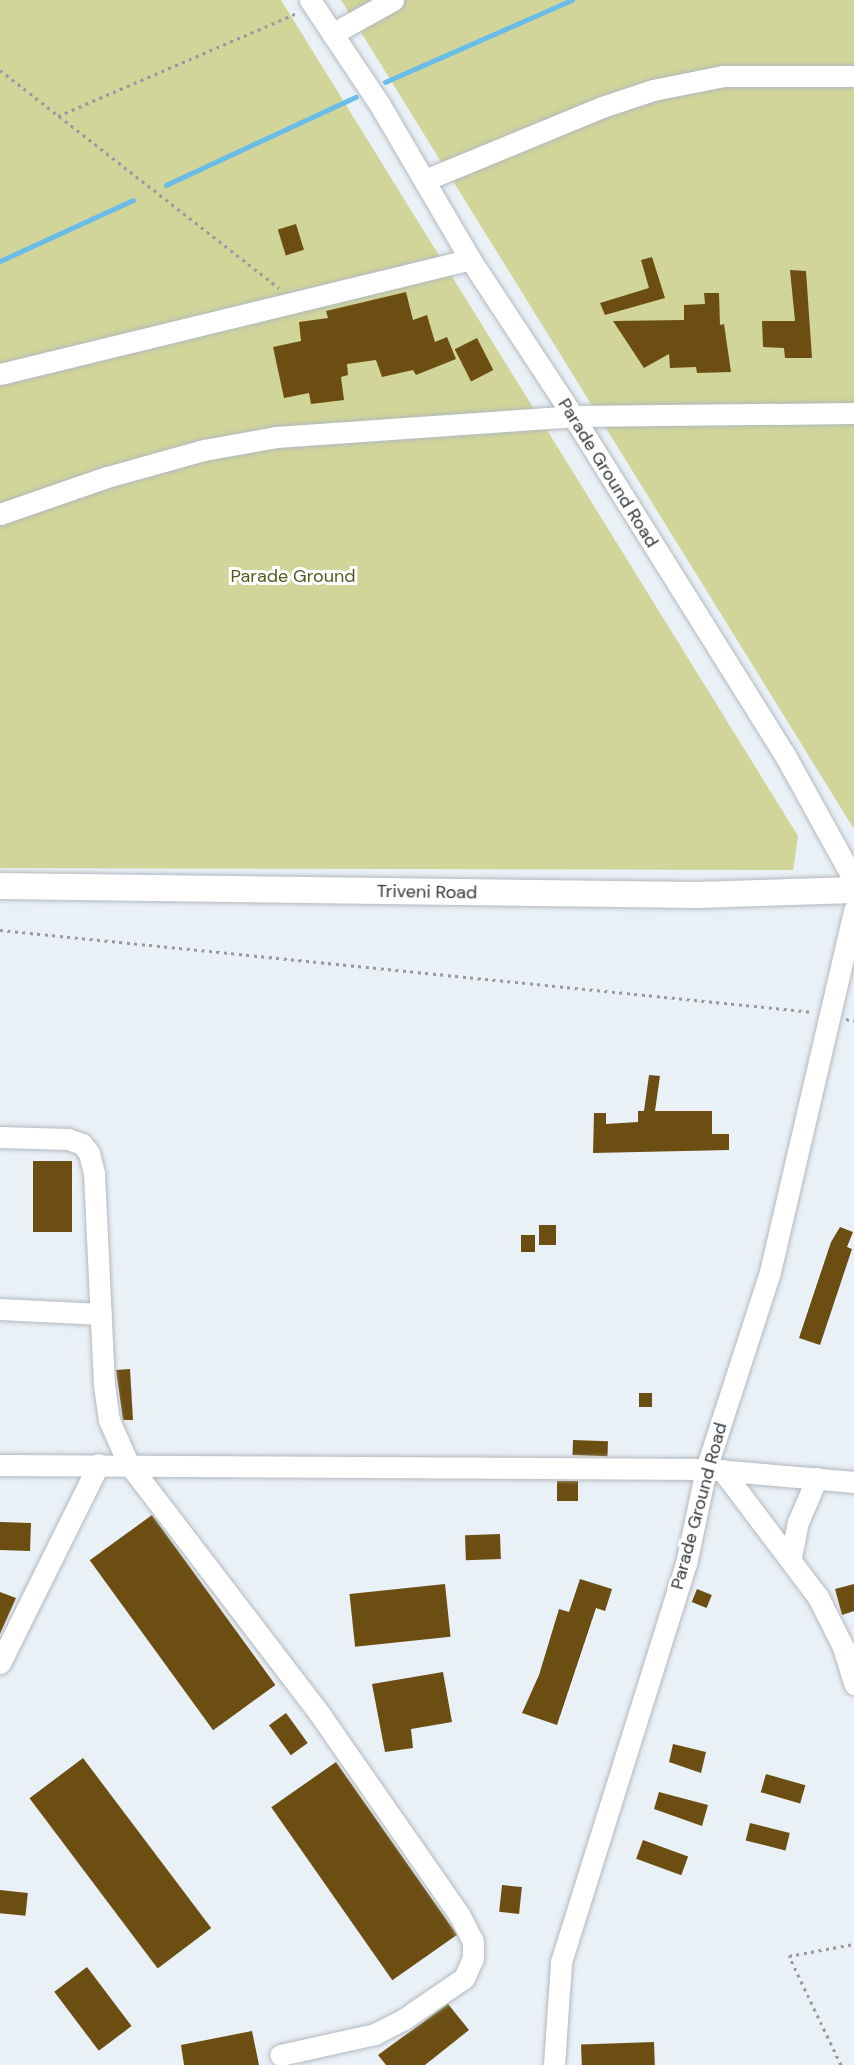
<!DOCTYPE html>
<html>
<head>
<meta charset="utf-8">
<style>
	body { margin:0 }
	#map { position:relative; width:854px; height:2065px; overflow:hidden; background:#eaf1f6; font-family:"DM Sans",sans-serif }
	div>[style] { position:absolute }
	.green>* { inset:0; background:#d1d599 }
	.stream>* { height:4.5px; margin:-2.25px; padding:0 2.25px; transform-origin:2.25px; border-radius:2.25px; background:#6abce9 }
	.building>* { inset:0; background:#6c4e13; transform-origin:0 0 }
	.path>* { height:3px; margin-top:-1.5px; transform-origin:0; background:repeating-linear-gradient(90deg,#969b9f 0 3px,transparent 0 7.5px) }
	.roads { filter:drop-shadow(0 0 2px #b2b8be) drop-shadow(0 0 2px #b2b8be) }
	.minor>* { height:21px; margin:-10.5px; padding:0 10.5px; transform-origin:10.5px; border-radius:10.5px; background:#fff }
	.major>* { height:26px; margin:-13px; padding:0 13px; transform-origin:13px; border-radius:13px; background:#fff }
	span { translate:-50% -50%; white-space:nowrap; text-align:center; line-height:1.15; -webkit-text-stroke:6px #fff; paint-order:stroke }
	.street-label { font-size:18px; color:#353739 }
	.park-label { font-size:18px; color:#56591e }
</style>
</head>
<body>
<div id="map">
	<div class="green">
		<div style="clip-path:polygon(0 0,281px 0,798px 836px,793px 870px,0 868px)"></div>
		<div style="clip-path:polygon(341px 0,854px 0,854px 829px)"></div>
	</div>
	<div class="stream">
		<div style="left:385px;top:82px;width:204px;rotate:-23.7deg"></div>
		<div style="left:166px;top:185px;width:209px;rotate:-24.9deg"></div>
		<div style="left:0;top:261px;width:146px;rotate:-24.6deg"></div>
	</div>
	<div class="building">
		<div style="left:296px;top:224px;width:27px;height:19px;rotate:73deg"></div>
		<div style="clip-path:polygon(652px 257px,665px 298px,605px 315px,600px 303px,649px 288px,641px 260px)"></div>
		<div style="clip-path:polygon(790px 270px,806px 271px,812px 358px,785px 358px,784px 348px,763px 347px,762px 321px,795px 321px)"></div>
		<div style="clip-path:polygon(406px 292px,413px 320px,427px 315px,435px 342px,447px 337px,456px 359px,416px 375px,413px 370px,382px 377px,376px 360px,347px 364px,348px 375px,341px 377px,344px 400px,311px 404px,309px 393px,284px 398px,273px 347px,301px 341px,299px 322px,328px 318px,326px 311px)"></div>
		<div style="clip-path:polygon(704px 293px,719px 293px,720px 325px,724px 324px,731px 372px,697px 373px,696px 367px,670px 368px,669px 354px,644px 368px,613px 321px,684px 320px,684px 305px,705px 304px)"></div>
		<div style="left:477px;top:338px;width:36px;height:25px;rotate:63deg"></div>
		<div style="clip-path:polygon(649px 1075px,660px 1076px,655px 1111px,712px 1111px,712px 1134px,729px 1134px,729px 1150px,593px 1153px,594px 1113px,606px 1113px,606px 1124px,638px 1122px,638px 1111px,644px 1111px)"></div>
		<div style="left:33px;top:1161px;width:39px;height:71px"></div>
		<div style="left:539px;top:1225px;width:17px;height:20px"></div>
		<div style="clip-path:polygon(840px 1227px,853px 1232px,847px 1247px,852px 1249px,820px 1345px,799px 1338px,831px 1242px)"></div>
		<div style="left:521px;top:1235px;width:14px;height:17px"></div>
		<div style="clip-path:polygon(130px 1369px,133px 1420px,123px 1420px,116px 1370px)"></div>
		<div style="left:639px;top:1393px;width:13px;height:14px"></div>
		<div style="left:573px;top:1440px;width:35px;height:15px;rotate:2deg"></div>
		<div style="left:557px;top:1481px;width:21px;height:20px"></div>
		<div style="left:152px;top:1515px;width:210px;height:77px;rotate:54deg"></div>
		<div style="left:0;top:1522px;width:31px;height:28px;rotate:2deg"></div>
		<div style="left:500px;top:1534px;width:25px;height:35px;rotate:88deg"></div>
		<div style="clip-path:polygon(580px 1579px,612px 1589px,605px 1611px,596px 1608px,557px 1725px,522px 1713px,539px 1675px,559px 1609px,569px 1612px)"></div>
		<div style="left:445px;top:1584px;width:53px;height:96px;rotate:84deg"></div>
		<div style="clip-path:polygon(854px 1584px,854px 1611px,842px 1615px,835px 1589px)"></div>
		<div style="left:697px;top:1589px;width:16px;height:14px;rotate:22deg"></div>
		<div style="clip-path:polygon(0 1592px,16px 1598px,0 1634px)"></div>
		<div style="clip-path:polygon(443px 1672px,452px 1722px,411px 1729px,413px 1748px,385px 1752px,372px 1684px)"></div>
		<div style="left:286px;top:1713px;width:37px;height:21px;rotate:54deg"></div>
		<div style="clip-path:polygon(673px 1744px,706px 1752px,701px 1773px,669px 1762px)"></div>
		<div style="left:83px;top:1758px;width:213px;height:67px;rotate:53deg"></div>
		<div style="left:336px;top:1762px;width:211px;height:79px;rotate:55deg"></div>
		<div style="left:766px;top:1774px;width:41px;height:19px;rotate:16deg"></div>
		<div style="clip-path:polygon(659px 1792px,708px 1805px,702px 1826px,654px 1809px)"></div>
		<div style="left:750px;top:1823px;width:41px;height:18px;rotate:14deg"></div>
		<div style="left:643px;top:1840px;width:48px;height:20px;rotate:20deg"></div>
		<div style="left:502px;top:1885px;width:20px;height:27px;rotate:6deg"></div>
		<div style="left:0;top:1890px;width:28px;height:23px;rotate:6deg"></div>
		<div style="left:87px;top:1967px;width:74px;height:41px;rotate:53deg"></div>
		<div style="clip-path:polygon(448px 2004px,469px 2030px,425px 2065px,386px 2065px,378px 2055px)"></div>
		<div style="clip-path:polygon(252px 2031px,259px 2065px,184px 2065px,181px 2045px)"></div>
		<div style="left:654px;top:2042px;width:23px;height:73px;rotate:88deg"></div>
	</div>
	<div class="path">
		<div style="left:0;top:70px;width:354px;rotate:38deg"></div>
		<div style="left:58px;top:116px;width:262px;rotate:-23.3deg"></div>
		<div style="left:0;top:930px;width:817px;rotate:5.76deg"></div>
		<div style="left:846px;top:1019px;width:8px;rotate:14deg"></div>
		<div style="left:841px;top:2065px;width:121px;rotate:-115.5deg"></div>
		<div style="left:789px;top:1956px;width:66px;rotate:-10.5deg"></div>
	</div>
	<div class="roads">
		<div class="minor">
			<div style="left:310px;top:0;width:126px;rotate:56.3deg"></div>
			<div style="left:380px;top:105px;width:178px;rotate:59.7deg"></div>
			<div style="left:470px;top:259px;width:188px;rotate:56.7deg"></div>
			<div style="left:573px;top:416px;width:402px;rotate:58deg"></div>
			<div style="left:786px;top:757px;width:141px;rotate:61.1deg"></div>
			<div style="left:332px;top:34px;width:70px;rotate:-29.1deg"></div>
			<div style="left:425px;top:180px;width:191px;rotate:-22.4deg"></div>
			<div style="left:602px;top:107px;width:54px;rotate:-18.4deg"></div>
			<div style="left:653px;top:90px;width:71px;rotate:-11.3deg"></div>
			<div style="left:723px;top:76px;width:131px"></div>
			<div style="left:0;top:374px;width:484px;rotate:-13.7deg"></div>
			<div style="left:0;top:514px;width:113px;rotate:-19.1deg"></div>
			<div style="left:107px;top:477px;width:101px;rotate:-15.6deg"></div>
			<div style="left:204px;top:450px;width:73px;rotate:-10.2deg"></div>
			<div style="left:276px;top:437px;width:298px;rotate:-4deg"></div>
			<div style="left:573px;top:416px;width:281px;rotate:-0.6deg"></div>
			<div style="left:0;top:1137px;width:68px;rotate:1.7deg"></div>
			<div style="left:68px;top:1139px;width:15px;rotate:20deg"></div>
			<div style="left:82px;top:1144px;width:11px;rotate:52deg"></div>
			<div style="left:89px;top:1153px;width:21px;rotate:76deg"></div>
			<div style="left:94px;top:1173px;width:212px;rotate:87.3deg"></div>
			<div style="left:104px;top:1385px;width:35px;rotate:82deg"></div>
			<div style="left:109px;top:1420px;width:47px;rotate:66.2deg"></div>
			<div style="left:128px;top:1463px;width:315px;rotate:52.6deg"></div>
			<div style="left:319px;top:1713px;width:247px;rotate:55.2deg"></div>
			<div style="left:460px;top:1916px;width:28px;rotate:63deg"></div>
			<div style="left:473px;top:1941px;width:17px;rotate:90deg"></div>
			<div style="left:473px;top:1958px;width:22px;rotate:114deg"></div>
			<div style="left:464px;top:1978px;width:73px;rotate:145.7deg"></div>
			<div style="left:404px;top:2019px;width:33px;rotate:153deg"></div>
			<div style="left:375px;top:2034px;width:97px;rotate:167.5deg"></div>
			<div style="left:0;top:1309px;width:101px;rotate:2.8deg"></div>
			<div style="left:0;top:1465px;width:706px;rotate:0.32deg"></div>
			<div style="left:706px;top:1469px;width:149px;rotate:5deg"></div>
			<div style="left:722px;top:1470px;width:159px;rotate:52.9deg"></div>
			<div style="left:818px;top:1597px;width:56px;rotate:63.4deg"></div>
			<div style="left:843px;top:1647px;width:39px;rotate:73deg"></div>
			<div style="left:791px;top:1557px;width:36px;rotate:-79deg"></div>
			<div style="left:798px;top:1522px;width:48px;rotate:-66.6deg"></div>
			<div style="left:0;top:1663px;width:222px;rotate:-63.6deg"></div>
			<div style="left:554px;top:2065px;width:103px;rotate:-86.1deg"></div>
			<div style="left:561px;top:1962px;width:417px;rotate:-72.6deg"></div>
			<div style="left:686px;top:1564px;width:97px;rotate:-78.1deg"></div>
			<div style="left:706px;top:1469px;width:207px;rotate:-72deg"></div>
			<div style="left:770px;top:1272px;width:372px;rotate:-76.9deg"></div>
		</div>
		<div class="major">
			<div style="left:0;top:886px;width:697px;rotate:0.74deg"></div>
			<div style="left:697px;top:895px;width:157px;rotate:-1.8deg"></div>
		</div>
	</div>
	<div class="street-label">
		<span style="left:608px;top:473px;rotate:58deg">Parade Ground Road</span>
		<span style="left:427px;top:892px;rotate:1deg">Triveni Road</span>
		<span style="left:699px;top:1506px;rotate:-75deg">Parade Ground Road</span>
	</div>
	<div class="park-label">
		<span style="left:293px;top:576px">Parade Ground</span>
	</div>
</div>
</body>
</html>
